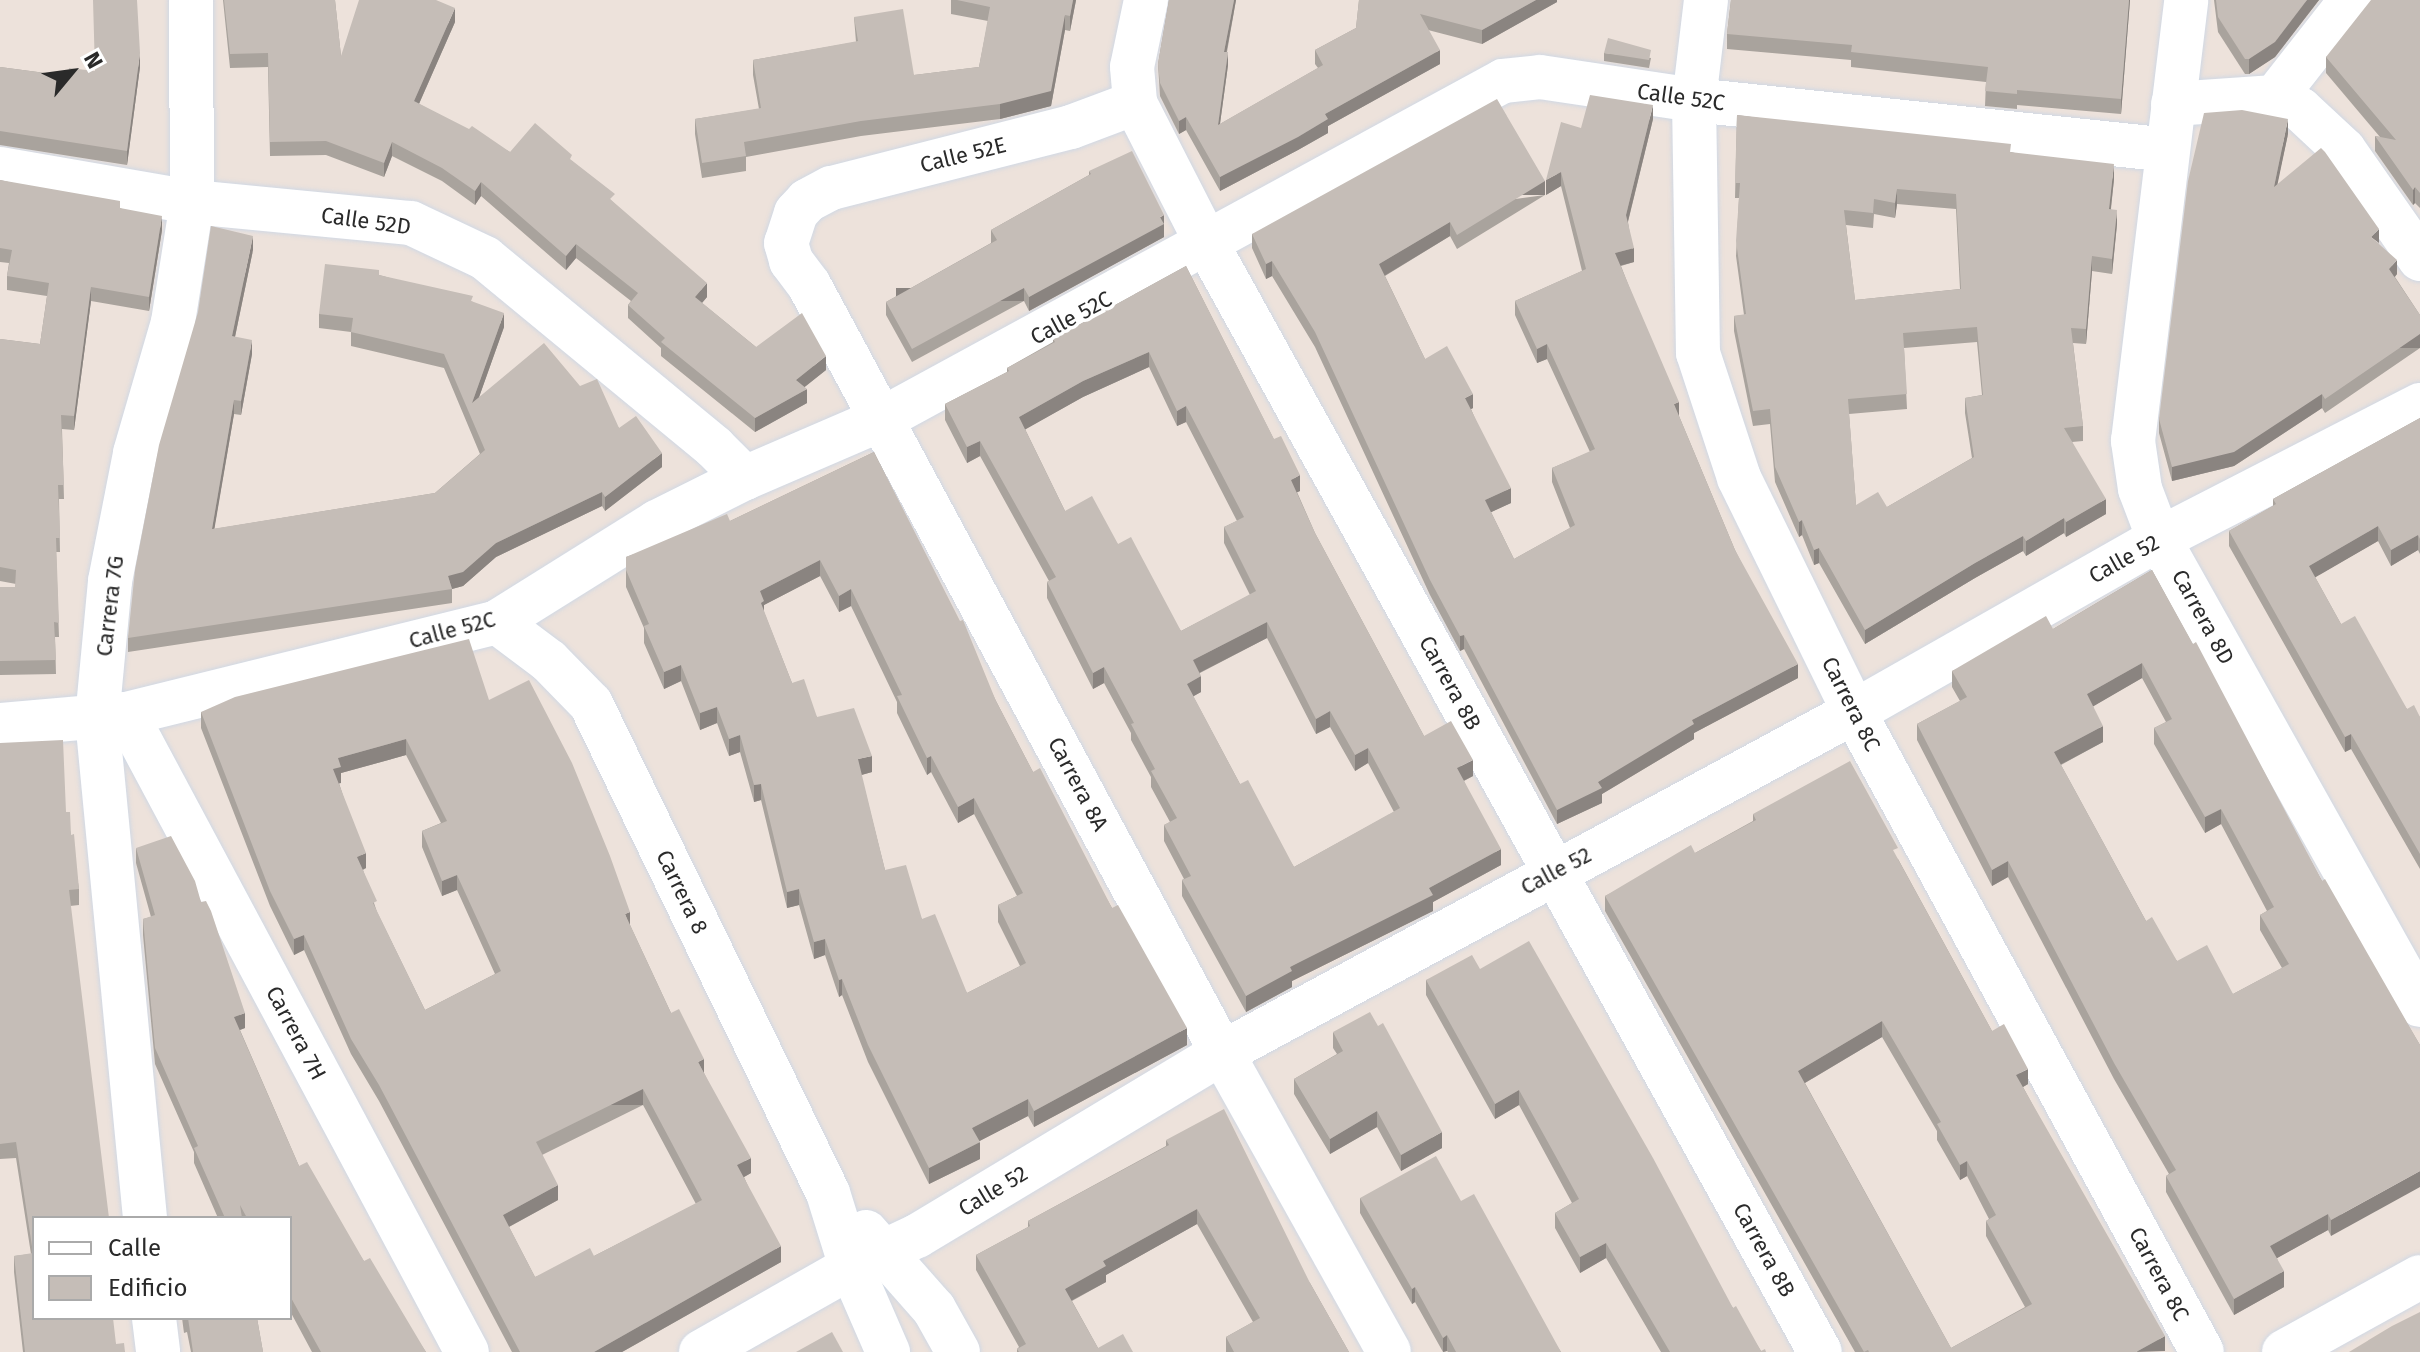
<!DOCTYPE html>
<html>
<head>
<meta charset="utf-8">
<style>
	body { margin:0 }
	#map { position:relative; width:2420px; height:1352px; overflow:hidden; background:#ede2db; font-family:"Fira Sans",sans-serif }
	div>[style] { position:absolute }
	.roads { filter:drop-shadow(0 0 2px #d0d8e4) drop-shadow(0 0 2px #d0d8e4) }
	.minor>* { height:44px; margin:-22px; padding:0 22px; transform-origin:22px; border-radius:22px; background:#fff }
	.tertiary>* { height:44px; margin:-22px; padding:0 22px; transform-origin:22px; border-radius:22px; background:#fff }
	.wall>* { inset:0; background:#a9a39d }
	.shaded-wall>* { inset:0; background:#8a8480; transform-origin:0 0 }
	.building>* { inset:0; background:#c5bdb7 }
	span { translate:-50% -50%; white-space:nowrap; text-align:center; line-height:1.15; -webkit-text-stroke:7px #fff; paint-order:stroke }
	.street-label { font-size:22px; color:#2a2a2a }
	.legend { position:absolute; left:32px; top:1216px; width:260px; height:104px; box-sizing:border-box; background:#fff; border:2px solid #aaa; margin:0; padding:10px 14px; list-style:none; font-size:24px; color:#2a2a2a }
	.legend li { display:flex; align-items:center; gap:16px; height:40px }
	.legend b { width:40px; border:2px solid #aaa }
	.north { position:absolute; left:32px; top:32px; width:80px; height:80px; -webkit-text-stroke:6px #fff; paint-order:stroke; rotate:61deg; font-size:22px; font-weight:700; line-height:32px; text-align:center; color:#2a2a2a }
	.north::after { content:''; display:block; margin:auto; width:28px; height:36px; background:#2a2a2a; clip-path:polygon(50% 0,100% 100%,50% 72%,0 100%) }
</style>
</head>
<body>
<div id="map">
	<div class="roads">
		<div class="minor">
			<div style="left:1146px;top:0;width:68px;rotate:101.8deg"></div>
			<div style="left:1132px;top:67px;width:36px;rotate:85deg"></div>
			<div style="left:1135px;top:103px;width:158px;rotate:62.9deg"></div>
			<div style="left:1207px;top:244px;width:1266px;rotate:61.05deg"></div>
			<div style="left:1706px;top:0;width:101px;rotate:96.8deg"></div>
			<div style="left:1694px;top:100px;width:253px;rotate:89.1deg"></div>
			<div style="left:1698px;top:353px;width:132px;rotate:71.8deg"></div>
			<div style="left:1739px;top:478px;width:261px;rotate:63.8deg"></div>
			<div style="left:1854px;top:712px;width:728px;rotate:61.46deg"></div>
			<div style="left:2275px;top:97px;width:28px;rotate:26deg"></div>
			<div style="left:2300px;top:109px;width:60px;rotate:43deg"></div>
			<div style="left:2344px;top:150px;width:133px;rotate:55.1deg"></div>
			<div style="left:1135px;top:103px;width:68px;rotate:159.4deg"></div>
			<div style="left:1071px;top:127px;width:248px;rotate:165.7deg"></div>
			<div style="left:831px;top:188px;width:27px;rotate:152deg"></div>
			<div style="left:807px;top:201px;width:16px;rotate:133deg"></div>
			<div style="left:796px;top:213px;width:32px;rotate:108deg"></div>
			<div style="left:786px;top:243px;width:19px;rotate:74deg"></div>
			<div style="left:791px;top:261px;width:30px;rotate:53deg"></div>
			<div style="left:809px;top:285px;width:872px;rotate:61.73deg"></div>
			<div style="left:1222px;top:1053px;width:342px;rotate:60.8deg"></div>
			<div style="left:2173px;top:104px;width:102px;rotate:-3.9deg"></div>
			<div style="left:2275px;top:97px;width:123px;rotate:-51.9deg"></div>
			<div style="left:0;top:169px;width:195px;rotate:9.8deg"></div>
			<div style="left:192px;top:202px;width:220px;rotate:5.5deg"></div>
			<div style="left:411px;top:223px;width:82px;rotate:25.3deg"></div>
			<div style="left:485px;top:258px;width:297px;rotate:39.5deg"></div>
			<div style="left:714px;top:447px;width:44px;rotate:45deg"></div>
			<div style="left:2420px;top:405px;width:293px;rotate:152.8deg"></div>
			<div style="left:2159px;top:539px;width:534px;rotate:60.75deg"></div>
			<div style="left:497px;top:622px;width:189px;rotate:-32deg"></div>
			<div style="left:657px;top:522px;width:98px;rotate:-26.6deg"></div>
			<div style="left:745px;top:478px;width:149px;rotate:-23.3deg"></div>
			<div style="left:882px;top:419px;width:707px;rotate:-28.56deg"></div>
			<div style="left:1503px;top:81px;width:37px;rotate:-6deg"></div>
			<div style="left:1540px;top:77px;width:156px;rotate:8.5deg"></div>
			<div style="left:1694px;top:100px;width:475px;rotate:6deg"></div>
			<div style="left:126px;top:714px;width:723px;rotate:61.88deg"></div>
			<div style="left:145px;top:1218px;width:501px;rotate:-95.49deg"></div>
			<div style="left:97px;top:719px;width:139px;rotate:-84.6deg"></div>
			<div style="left:110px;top:581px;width:130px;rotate:-78.9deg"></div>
			<div style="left:135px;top:453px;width:136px;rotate:-73.8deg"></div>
			<div style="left:173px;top:322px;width:121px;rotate:-81deg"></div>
			<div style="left:192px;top:202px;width:202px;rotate:-90.3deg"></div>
			<div style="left:154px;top:1318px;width:34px;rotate:83deg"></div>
			<div style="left:701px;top:1352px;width:172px;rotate:-29.5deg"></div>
		</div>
		<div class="tertiary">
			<div style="left:0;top:725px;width:126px;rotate:-5deg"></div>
			<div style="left:126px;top:714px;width:382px;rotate:-13.9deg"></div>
			<div style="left:497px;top:622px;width:65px;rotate:36.9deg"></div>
			<div style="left:549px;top:661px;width:60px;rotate:45.7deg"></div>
			<div style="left:591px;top:704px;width:543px;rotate:64.14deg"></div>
			<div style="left:828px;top:1193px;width:77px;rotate:72.7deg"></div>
			<div style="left:851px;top:1267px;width:93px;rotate:66.5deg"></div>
			<div style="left:866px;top:1232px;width:103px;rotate:48.6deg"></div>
			<div style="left:934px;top:1309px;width:49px;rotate:60.8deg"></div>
			<div style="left:851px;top:1267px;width:73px;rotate:-25.2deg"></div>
			<div style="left:917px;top:1236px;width:356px;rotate:-31deg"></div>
			<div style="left:1222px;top:1053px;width:718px;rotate:-28.35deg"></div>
			<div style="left:1854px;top:712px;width:351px;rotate:-29.6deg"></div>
			<div style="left:2159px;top:539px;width:53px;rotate:-110.8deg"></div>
			<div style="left:2140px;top:489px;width:49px;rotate:-98.3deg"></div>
			<div style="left:2133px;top:441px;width:444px;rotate:-83.1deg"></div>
			<div style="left:2284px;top:1352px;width:155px;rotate:-28.9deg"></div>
		</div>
	</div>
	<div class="wall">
		<div style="clip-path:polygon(223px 0,335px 0,341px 56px,455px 22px,419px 104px,510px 152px,572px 161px,707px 297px,702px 303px,756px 347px,826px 370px,804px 387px,807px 403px,755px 432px,661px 356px,661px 348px,628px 318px,628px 305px,631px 301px,576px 258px,566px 270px,481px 196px,475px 205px,442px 181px,392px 156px,384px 177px,326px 155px,270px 156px,268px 67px,230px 68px)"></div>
		<div style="clip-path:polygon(951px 0,1076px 0,1070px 31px,1065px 30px,1051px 106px,1000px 119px,861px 136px,746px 157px,746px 171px,702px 178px,695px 134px,695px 119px,759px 109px,753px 75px,753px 60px,856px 42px,854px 17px,914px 75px,979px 67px,988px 21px,951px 14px)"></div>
		<div style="clip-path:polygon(1169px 0,1236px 0,1227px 52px,1228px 65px,1220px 124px,1318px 68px,1315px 64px,1315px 50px,1356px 28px,1359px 0,1557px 0,1557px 2px,1482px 44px,1428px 30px,1440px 64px,1328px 126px,1328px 133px,1298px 150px,1220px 191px,1186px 130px,1179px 134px,1160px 96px,1158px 64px)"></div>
		<div style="clip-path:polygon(1731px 0,2130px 0,2121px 114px,2017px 105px,2017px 109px,1985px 106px,1986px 82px,1851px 67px,1851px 60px,1727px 49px,1727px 34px)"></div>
		<div style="clip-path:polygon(2214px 0,2319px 0,2275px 57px,2249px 74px,2245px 74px,2218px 32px)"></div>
		<div style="clip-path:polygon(2420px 0,2420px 208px,2415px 203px,2413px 205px,2375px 151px,2375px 136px,2380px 137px,2326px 73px,2326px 57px)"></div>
		<div style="clip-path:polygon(1604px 53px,1651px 58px,1649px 68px,1604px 61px)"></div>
		<div style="clip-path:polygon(0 67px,68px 76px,140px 67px,127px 165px,0 145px)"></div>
		<div style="clip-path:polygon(evenodd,1737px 115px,2011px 152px,2114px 179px,2111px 209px,2117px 224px,2112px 274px,2092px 271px,2086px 344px,2073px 343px,2083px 426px,2083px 441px,2072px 442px,2106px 514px,2066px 537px,2064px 533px,2026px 556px,2023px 551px,1975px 578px,1865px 644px,1819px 563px,1814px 565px,1802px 535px,1799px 537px,1775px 482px,1770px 424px,1753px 426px,1734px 331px,1734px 316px,1744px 315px,1736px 256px,1739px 198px,1735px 198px,1737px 115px,1897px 204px,1956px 209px,1960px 289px,1855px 300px,1846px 225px,1873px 228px,1874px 214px,1895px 218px,1897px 204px,1737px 115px,1977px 342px,1982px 395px,1965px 398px,1965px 413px,1972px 458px,1887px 507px,1856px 505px,1849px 414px,1907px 409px,1904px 348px,1977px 342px)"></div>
		<div style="clip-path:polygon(1653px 119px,1628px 222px,1634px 262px,1621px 266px,1679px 416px,1735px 550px,1798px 678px,1694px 733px,1694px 739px,1602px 794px,1602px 803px,1557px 824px,1464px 649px,1460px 651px,1430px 595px,1315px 347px,1272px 276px,1266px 279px,1252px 248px,1252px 234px,1545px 195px,1457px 249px,1450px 236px,1385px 276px,1425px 359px,1473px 408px,1471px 409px,1511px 503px,1491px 512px,1514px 559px,1570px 528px,1552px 482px,1552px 468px,1590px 452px,1547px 359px,1537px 363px,1515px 315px,1515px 301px,1582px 271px,1561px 186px,1546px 195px,1581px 128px)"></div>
		<div style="clip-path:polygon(2288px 134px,2277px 184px,2378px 243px,2397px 274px,2395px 277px,2420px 315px,2420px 348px,2325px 413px,2322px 408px,2234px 466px,2172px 481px,2159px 433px,2159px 419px)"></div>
		<div style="clip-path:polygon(1089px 171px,1164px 229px,1164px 237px,1029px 311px,1024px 301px,912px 362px,886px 315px,886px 302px,991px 243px,991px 230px,1089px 175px)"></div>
		<div style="clip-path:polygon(0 180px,120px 208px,162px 230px,149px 311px,91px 301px,74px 430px,62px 429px,64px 499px,59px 499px,60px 552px,56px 552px,59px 637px,55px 637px,56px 674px,0 675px,0 587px,15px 587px,16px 584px,0 581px,0 339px,40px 344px,47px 296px,7px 290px,7px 276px,9px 263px,0 262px)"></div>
		<div style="clip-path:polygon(253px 250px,235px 337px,252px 354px,241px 415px,234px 414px,214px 529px,435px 493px,480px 454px,444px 368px,351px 346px,351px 332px,319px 328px,319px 314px,379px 275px,473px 302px,504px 327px,479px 397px,580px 386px,619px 428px,662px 467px,605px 511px,602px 506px,496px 557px,463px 586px,452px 589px,452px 603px,128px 652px,128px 638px)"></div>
		<div style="clip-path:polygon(evenodd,1186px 266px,1300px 491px,1297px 492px,1315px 533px,1424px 736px,1473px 776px,1464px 781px,1501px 865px,1433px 902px,1433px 911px,1292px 981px,1292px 987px,1246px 1012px,1182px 896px,1182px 880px,1184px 879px,1164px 841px,1164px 825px,1170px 822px,1151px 787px,1151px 777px,1131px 740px,1131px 733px,1104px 683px,1093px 689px,1047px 598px,1047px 582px,1049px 581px,980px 456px,967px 463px,945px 420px,945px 404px,1007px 372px,1007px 368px,1053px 342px,1053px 339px,1186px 266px,1149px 367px,1177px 426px,1186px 422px,1237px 521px,1224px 527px,1224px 543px,1250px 595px,1181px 631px,1118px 544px,1065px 511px,1025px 429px,1083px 397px,1149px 367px,1186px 266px,1267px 638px,1316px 734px,1330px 727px,1355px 771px,1368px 763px,1394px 812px,1294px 867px,1240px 784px,1193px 696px,1201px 692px,1200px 673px,1267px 638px)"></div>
		<div style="clip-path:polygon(2420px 418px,2420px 554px,2418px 550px,2391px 566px,2378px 541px,2315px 577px,2341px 624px,2407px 709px,2420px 717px,2420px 869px,2351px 749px,2345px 752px,2229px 546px,2229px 531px,2273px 506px,2273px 499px)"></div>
		<div style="clip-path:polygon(evenodd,874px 452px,996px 701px,1033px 772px,1112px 908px,1187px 1045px,1034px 1127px,1028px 1116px,979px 1141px,980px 1159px,929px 1184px,868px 1062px,842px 995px,839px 997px,825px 955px,814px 959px,799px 905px,787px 908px,761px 800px,754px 802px,740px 752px,729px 756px,717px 723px,700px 730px,681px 681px,664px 689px,644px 643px,644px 628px,626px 587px,626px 557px,730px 521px,874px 452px,820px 576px,839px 612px,851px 606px,897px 702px,897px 713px,927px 775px,931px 772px,958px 823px,974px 814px,1017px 896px,998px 905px,998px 922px,1020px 966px,967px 993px,922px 919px,885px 870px,861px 775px,872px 772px,817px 717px,792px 683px,764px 612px,764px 605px,820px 576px)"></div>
		<div style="clip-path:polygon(evenodd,2152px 570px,2322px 881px,2420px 1045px,2331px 1236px,2328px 1230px,2277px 1258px,2284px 1287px,2234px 1315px,2166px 1192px,2166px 1176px,2169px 1174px,2114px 1079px,2008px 877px,1992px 886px,1917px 740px,1917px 724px,1960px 701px,1952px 687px,1952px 671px,2053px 629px,2152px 570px,2142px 678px,2166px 722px,2154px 728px,2154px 744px,2205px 833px,2221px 824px,2267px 911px,2260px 915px,2260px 930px,2282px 968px,2233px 994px,2177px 961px,2146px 921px,2061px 765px,2103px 742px,2093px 706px,2142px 678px)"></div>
		<div style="clip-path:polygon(evenodd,489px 700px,630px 925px,671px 1013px,704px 1073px,751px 1173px,744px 1177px,781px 1262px,622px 1352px,512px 1352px,379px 1101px,351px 1054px,304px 950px,294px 955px,270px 906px,201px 728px,201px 712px,489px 700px,406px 755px,441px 823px,422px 831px,422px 847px,442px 896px,457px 890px,495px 974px,425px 1010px,377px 912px,363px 870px,366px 868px,339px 783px,341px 783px,341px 773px,406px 755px,489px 700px,643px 1105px,696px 1204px,594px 1256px,535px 1277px,509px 1227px,558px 1200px,542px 1155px,643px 1105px)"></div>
		<div style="clip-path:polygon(0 743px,66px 812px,71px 835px,79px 889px,79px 905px,70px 906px,34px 1218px,116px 1344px,125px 1352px,23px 1352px,14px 1272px,14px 1256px,31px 1254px,16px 1158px,0 1159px)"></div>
		<div style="clip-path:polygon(evenodd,1753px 814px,1898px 859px,1992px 1031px,2028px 1084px,2023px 1087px,2165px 1351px,1855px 1352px,1605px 911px,1605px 896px,1695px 853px,1753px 821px,1753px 814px,1882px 1037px,1937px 1131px,1937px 1140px,1960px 1180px,1967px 1176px,1989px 1219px,1986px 1221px,1986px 1236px,2025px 1307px,1951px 1348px,1805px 1083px,1882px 1037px)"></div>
		<div style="clip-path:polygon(136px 848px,201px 902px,245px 1028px,240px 1030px,299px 1166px,426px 1352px,312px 1352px,290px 1311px,290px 1218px,218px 1218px,194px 1163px,194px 1152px,155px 1064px,143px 935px,143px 919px,151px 917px,136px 863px)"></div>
		<div style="clip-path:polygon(1480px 969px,1733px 1308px,1761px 1351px,1766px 1352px,1661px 1352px,1606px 1258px,1580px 1273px,1555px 1228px,1555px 1213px,1572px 1203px,1519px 1105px,1495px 1119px,1426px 995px,1426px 980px)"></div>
		<div style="clip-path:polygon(1333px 1032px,1442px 1148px,1401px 1171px,1377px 1127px,1330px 1154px,1294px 1094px,1294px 1079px,1337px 1054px,1333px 1048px)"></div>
		<div style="clip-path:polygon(1166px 1140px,1310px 1283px,1349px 1352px,1226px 1352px,1226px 1337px,1253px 1322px,1197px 1224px,1106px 1275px,1106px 1282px,1072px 1301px,1098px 1348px,1133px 1352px,1017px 1352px,1017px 1349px,1019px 1347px,976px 1270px,976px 1255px,1028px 1227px,1028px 1221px,1166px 1146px)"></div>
		<div style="clip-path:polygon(1360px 1198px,1461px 1201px,1561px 1352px,1448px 1352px,1447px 1351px,1443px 1352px,1415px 1302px,1412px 1304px,1360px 1213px)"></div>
		<div style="clip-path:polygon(182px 1318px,257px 1318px,263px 1352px,191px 1352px,187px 1332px,184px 1333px)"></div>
	</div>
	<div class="shaded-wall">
		<div style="clip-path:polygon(1073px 0,1076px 0,1070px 31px,1070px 16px)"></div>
		<div style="clip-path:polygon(1234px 0,1236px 0,1224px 65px,1224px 52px)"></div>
		<div style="clip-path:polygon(1536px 0,1557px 0,1557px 2px,1482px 44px,1482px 30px)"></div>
		<div style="clip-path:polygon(2129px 0,2130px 0,2121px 114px,2121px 99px)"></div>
		<div style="clip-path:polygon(2307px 0,2319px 0,2275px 57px,2249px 74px,2249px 59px)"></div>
		<div style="clip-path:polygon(455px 8px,455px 22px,414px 115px,414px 101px)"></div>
		<div style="clip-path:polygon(1065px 15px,1065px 30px,1051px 106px,1000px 119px,1000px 104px)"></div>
		<div style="clip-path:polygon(1440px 50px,1440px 64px,1328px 126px,1328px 133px,1298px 150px,1220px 191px,1220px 177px,1325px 114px)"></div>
		<div style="clip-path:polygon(1228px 52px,1228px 65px,1218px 138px,1218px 125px)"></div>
		<div style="clip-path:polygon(140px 53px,140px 67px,127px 165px,127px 151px)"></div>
		<div style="clip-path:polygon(1653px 105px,1653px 119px,1626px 229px,1626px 215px)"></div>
		<div style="clip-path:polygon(1186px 117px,1186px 130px,1179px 134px,1179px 121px)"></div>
		<div style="clip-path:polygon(2288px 119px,2288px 134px,2274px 201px,2274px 187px)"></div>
		<div style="clip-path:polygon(392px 142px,392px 156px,384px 177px,384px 163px)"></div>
		<div style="clip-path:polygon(2114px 164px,2114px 179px,2109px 224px,2109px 209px)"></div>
		<div style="clip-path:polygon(1561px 172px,1561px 186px,1546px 195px,1546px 180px)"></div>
		<div style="left:1545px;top:181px;width:14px;height:103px;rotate:90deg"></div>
		<div style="clip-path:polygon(481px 182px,481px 196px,475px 205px,475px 191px)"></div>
		<div style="clip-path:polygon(2415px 187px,2415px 203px,2413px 205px,2413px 190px)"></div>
		<div style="clip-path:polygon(1897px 189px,1897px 204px,1895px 218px,1895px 203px)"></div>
		<div style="clip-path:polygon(2117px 210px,2117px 224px,2112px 274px,2112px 259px)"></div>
		<div style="clip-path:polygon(1164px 215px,1164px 237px,1029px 311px,1029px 297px)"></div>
		<div style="clip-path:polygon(162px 216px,162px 230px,149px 311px,149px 297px)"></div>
		<div style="clip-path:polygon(1450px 222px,1450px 236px,1379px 279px,1379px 264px)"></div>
		<div style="clip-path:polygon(2379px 229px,2379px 243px,2371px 237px)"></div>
		<div style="clip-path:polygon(253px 236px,253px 250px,232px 351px,232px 336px)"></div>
		<div style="clip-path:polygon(576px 244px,576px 258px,566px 270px,566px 256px)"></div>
		<div style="clip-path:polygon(1634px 248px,1634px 262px,1615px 267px,1615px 253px)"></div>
		<div style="clip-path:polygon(2092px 256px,2092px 271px,2086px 344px,2086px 329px)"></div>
		<div style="clip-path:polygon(2397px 260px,2397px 274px,2389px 283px,2389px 269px)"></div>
		<div style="clip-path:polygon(1272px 261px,1272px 276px,1266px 279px,1266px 264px)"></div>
		<div style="clip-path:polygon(707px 283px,707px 297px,695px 311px,695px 297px)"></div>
		<div style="clip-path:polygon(91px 287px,91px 301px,74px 430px,74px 416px)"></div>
		<div style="left:1024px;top:288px;width:13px;height:128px;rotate:90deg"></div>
		<div style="clip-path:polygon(504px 313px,504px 327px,472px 417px,472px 403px)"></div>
		<div style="left:2420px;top:334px;width:14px;height:115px;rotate:90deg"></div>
		<div style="clip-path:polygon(252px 340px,252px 354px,241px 415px,241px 401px)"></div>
		<div style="clip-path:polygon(1547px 344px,1547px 359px,1537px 363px,1537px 349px)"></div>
		<div style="clip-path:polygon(1149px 352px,1149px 367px,1083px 397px,1019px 433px,1019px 417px,1083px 381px)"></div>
		<div style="clip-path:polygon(826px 356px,826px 370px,796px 394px,796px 380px)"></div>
		<div style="clip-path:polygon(807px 389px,807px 403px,755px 432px,755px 418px)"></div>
		<div style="clip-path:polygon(1473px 394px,1473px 408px,1465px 412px,1465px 398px)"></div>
		<div style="clip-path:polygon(2322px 394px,2322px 408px,2234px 466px,2172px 481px,2172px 467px)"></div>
		<div style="clip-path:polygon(234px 400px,234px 414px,212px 543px,212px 529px)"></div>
		<div style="clip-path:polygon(1679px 402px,1679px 416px,1674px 419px,1674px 404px)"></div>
		<div style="clip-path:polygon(1186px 406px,1186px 422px,1177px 426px,1177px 411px)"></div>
		<div style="clip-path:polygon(980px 441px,980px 456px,967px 463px,967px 447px)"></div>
		<div style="clip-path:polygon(662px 453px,662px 467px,605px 511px,605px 497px)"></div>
		<div style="clip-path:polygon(1300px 475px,1300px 491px,1291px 495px,1291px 480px)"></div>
		<div style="clip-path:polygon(1511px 488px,1511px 503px,1485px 515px,1485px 500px)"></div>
		<div style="clip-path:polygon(602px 492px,602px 506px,496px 557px,463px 586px,452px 589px,448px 576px,496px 543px)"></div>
		<div style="clip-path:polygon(2106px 499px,2106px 514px,2066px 537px,2066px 522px)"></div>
		<div style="clip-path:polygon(2064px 518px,2064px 533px,2026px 556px,2026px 541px)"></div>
		<div style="clip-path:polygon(1802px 520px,1802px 535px,1799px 537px,1799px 522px)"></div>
		<div style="clip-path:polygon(2378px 526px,2378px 541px,2309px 581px,2309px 566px)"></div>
		<div style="clip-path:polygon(2418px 535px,2418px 550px,2391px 566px,2391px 550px)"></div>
		<div style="clip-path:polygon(2023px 536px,2023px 551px,1975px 578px,1865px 644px,1865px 630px,1975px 563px)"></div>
		<div style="clip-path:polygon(1819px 548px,1819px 563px,1814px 565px,1814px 550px)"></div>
		<div style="clip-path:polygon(820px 560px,820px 576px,764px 605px,764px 618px,761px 619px,760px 591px)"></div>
		<div style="clip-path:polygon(851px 589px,851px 606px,839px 612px,839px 596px)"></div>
		<div style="clip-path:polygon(1267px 622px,1267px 638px,1193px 676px,1193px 660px)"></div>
		<div style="clip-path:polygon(1464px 635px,1464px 649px,1460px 651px,1460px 636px)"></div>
		<div style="clip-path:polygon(2142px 663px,2142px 678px,2087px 710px,2087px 694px)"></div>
		<div style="clip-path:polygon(1798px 664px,1798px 678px,1694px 733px,1694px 739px,1602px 794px,1602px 803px,1557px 824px,1557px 810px,1598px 782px,1692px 720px)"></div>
		<div style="clip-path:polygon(681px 665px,681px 681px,664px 689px,664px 672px)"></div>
		<div style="clip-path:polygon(1104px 667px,1104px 683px,1093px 689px,1093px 673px)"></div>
		<div style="clip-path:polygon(1201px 676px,1201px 692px,1187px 700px,1187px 684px)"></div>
		<div style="clip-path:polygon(717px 707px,717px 723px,700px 730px,700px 713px)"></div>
		<div style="clip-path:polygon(1330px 711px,1330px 727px,1316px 734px,1316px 719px)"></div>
		<div style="clip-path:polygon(2103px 726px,2103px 742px,2054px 768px,2054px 752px)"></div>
		<div style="clip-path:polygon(2351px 734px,2351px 749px,2345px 752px,2345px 737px)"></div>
		<div style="clip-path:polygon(740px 735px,740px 752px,729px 756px,729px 739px)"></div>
		<div style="clip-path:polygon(406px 739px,406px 755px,341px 773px,341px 783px,333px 785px,333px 769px,338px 758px)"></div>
		<div style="clip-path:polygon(1368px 748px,1368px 763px,1355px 771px,1355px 755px)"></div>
		<div style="clip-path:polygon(872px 756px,872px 772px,858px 776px,858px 759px)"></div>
		<div style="clip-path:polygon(931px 756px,931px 772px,927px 775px,927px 758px)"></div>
		<div style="clip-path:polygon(1473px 760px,1473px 776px,1457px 784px,1457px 768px)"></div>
		<div style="clip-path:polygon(761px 784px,761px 800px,754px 802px,754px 785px)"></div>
		<div style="clip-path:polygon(974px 798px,974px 814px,958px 823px,958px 807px)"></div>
		<div style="clip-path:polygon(2221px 809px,2221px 824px,2205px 833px,2205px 817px)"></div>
		<div style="clip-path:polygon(1501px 849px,1501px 865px,1433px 902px,1433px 911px,1292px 981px,1292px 987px,1246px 1012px,1246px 996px,1290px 967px,1429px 888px)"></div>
		<div style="clip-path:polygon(366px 853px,366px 868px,357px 872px,357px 857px)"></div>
		<div style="clip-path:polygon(2008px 861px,2008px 877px,1992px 886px,1992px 870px)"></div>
		<div style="clip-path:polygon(457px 875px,457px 890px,442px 896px,442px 881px)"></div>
		<div style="clip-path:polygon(799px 889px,799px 905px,787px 908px,787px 892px)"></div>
		<div style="clip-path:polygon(630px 912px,630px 928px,625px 914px)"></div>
		<div style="clip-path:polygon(304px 935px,304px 950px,294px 955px,294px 939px)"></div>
		<div style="clip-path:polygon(825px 939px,825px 955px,814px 959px,814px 942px)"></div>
		<div style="clip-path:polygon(842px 979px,842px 995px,839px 997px,839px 980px)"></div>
		<div style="clip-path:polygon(245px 1013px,245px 1028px,234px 1032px,234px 1017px)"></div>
		<div style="clip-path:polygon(1882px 1021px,1882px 1037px,1798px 1087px,1798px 1071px)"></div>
		<div style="clip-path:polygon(1187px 1028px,1187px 1045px,1034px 1127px,1034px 1111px)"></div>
		<div style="clip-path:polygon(704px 1059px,704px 1074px,698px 1062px)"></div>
		<div style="clip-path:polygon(2028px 1069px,2028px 1084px,2016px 1091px,2016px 1075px)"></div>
		<div style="left:643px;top:1089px;width:16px;height:119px;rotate:90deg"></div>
		<div style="clip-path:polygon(1519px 1090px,1519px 1105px,1495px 1119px,1495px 1104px)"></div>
		<div style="clip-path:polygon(1028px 1099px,1028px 1116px,972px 1145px,972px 1128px)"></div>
		<div style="clip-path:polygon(1377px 1111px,1377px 1127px,1330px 1154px,1330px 1139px)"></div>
		<div style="clip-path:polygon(1442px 1132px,1442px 1148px,1401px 1171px,1401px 1155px)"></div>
		<div style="clip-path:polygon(980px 1142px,980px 1159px,929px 1184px,929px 1168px)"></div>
		<div style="clip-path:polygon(751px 1158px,751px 1173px,737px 1181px,737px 1165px)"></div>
		<div style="clip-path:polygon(1967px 1161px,1967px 1176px,1960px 1180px,1960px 1165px)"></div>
		<div style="clip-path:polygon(2420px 1171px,2420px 1187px,2331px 1236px,2331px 1220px)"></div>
		<div style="clip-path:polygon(558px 1185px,558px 1200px,503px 1230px,503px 1215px)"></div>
		<div style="clip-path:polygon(1197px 1209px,1197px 1224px,1106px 1275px,1106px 1282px,1065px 1304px,1065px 1289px,1103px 1261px)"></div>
		<div style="clip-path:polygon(2328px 1214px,2328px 1230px,2270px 1262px,2270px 1246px)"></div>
		<div style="clip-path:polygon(1606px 1243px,1606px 1258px,1580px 1273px,1580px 1257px)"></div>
		<div style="clip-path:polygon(781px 1246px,781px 1262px,622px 1352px,594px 1352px)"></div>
		<div style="clip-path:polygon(2284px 1271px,2284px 1287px,2234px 1315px,2234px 1299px)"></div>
		<div style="clip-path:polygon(1415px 1287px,1415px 1302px,1412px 1304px,1412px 1289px)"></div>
		<div style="clip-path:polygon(1447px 1335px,1447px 1351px,1443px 1352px,1443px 1338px)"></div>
		<div style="clip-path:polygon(2165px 1336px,2165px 1351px,2136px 1352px)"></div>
	</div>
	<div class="building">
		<div style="clip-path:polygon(93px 0,137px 0,140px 53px,127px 151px,0 131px,0 67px,68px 76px,69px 68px,95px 71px)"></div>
		<div style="clip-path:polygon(224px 0,335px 0,341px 56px,359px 0,436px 0,455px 8px,414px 101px,469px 129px,472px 126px,510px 152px,535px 123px,572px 155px,570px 159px,615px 194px,610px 199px,707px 283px,695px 297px,756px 347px,802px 313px,826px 356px,796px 380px,807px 389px,755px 418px,661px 342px,665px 338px,628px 305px,638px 293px,576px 244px,566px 256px,481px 182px,475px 191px,442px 168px,392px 142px,384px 163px,326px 141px,270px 142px,268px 53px,230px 54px)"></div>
		<div style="clip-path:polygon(957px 0,1073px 0,1070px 16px,1065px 15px,1051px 91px,1000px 104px,861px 121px,744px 142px,746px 156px,702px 163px,695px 119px,761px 108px,753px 60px,858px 41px,854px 17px,903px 9px,914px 75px,979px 67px,990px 7px)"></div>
		<div style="clip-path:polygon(1169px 0,1234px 0,1224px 52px,1228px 52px,1218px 125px,1323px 65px,1315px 50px,1356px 28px,1359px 0,1536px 0,1482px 30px,1420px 14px,1440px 50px,1325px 114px,1328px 119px,1298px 137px,1220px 177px,1186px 117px,1179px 121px,1160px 83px,1158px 64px)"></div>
		<div style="clip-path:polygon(1731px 0,2129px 0,2121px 99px,2017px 90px,2017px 94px,1985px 91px,1988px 67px,1851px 52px,1852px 45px,1727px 34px)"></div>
		<div style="clip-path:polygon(2216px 0,2307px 0,2275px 42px,2249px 59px,2245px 59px,2218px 17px)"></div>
		<div style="clip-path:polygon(2371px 0,2420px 0,2420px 193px,2415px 187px,2413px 190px,2375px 136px,2396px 140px,2326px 57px)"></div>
		<div style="clip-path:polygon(1608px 38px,1651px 50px,1649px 60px,1604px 53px)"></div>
		<div style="clip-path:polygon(1590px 95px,1653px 105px,1626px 215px,1634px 248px,1615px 253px,1679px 402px,1674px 404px,1735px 550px,1798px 664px,1692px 720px,1694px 724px,1598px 782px,1602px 788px,1557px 810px,1464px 635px,1460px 636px,1430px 580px,1315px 332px,1272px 261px,1266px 264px,1252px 234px,1497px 99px,1545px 181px,1457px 235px,1450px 222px,1379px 264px,1425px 359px,1447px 346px,1473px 394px,1465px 398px,1511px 488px,1485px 500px,1514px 559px,1575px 525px,1552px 468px,1595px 449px,1547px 344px,1537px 349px,1515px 301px,1586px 269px,1561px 172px,1546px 180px,1561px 122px,1581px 128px)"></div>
		<div style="clip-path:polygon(2242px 110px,2288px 119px,2274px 187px,2321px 148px,2325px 152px,2379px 229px,2371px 237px,2397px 260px,2389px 269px,2420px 315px,2420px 334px,2325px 399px,2322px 394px,2234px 452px,2172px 467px,2159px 419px,2188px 181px,2204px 113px)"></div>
		<div style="clip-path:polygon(evenodd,1737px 115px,2011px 144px,2010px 152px,2114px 164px,2109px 209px,2117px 210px,2112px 259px,2092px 256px,2086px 329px,2071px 328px,2083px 426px,2064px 428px,2106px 499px,2066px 522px,2064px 518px,2026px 541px,2023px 536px,1975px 563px,1865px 630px,1819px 548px,1814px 550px,1802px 520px,1799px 522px,1775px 467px,1770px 409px,1753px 411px,1734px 316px,1746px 314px,1736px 241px,1740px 183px,1735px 183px,1737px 115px,1897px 189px,1956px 194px,1961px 289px,1855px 300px,1844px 210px,1873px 213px,1874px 199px,1895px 203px,1897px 189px,1737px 115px,1977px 327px,1983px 395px,1965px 398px,1974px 457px,1887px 507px,1878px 492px,1856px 505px,1848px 399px,1907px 394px,1903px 333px,1977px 327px)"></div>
		<div style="clip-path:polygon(1132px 151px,1164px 215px,1160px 217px,1164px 224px,1029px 297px,1024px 288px,912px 349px,886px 302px,997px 240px,991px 230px,1091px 174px,1089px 171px)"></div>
		<div style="clip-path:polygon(0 180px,120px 201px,120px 208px,162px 216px,149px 297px,91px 287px,74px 416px,61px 415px,64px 485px,58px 485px,60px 538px,56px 538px,59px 623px,54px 622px,56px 660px,0 661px,0 587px,15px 587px,16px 570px,0 567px,0 339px,40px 344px,49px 283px,7px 276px,12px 250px,0 248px)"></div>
		<div style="clip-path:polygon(211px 226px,253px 236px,232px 336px,252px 340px,241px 401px,234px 400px,212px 529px,435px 493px,485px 450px,444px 354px,351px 332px,353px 318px,319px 314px,325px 264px,379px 270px,379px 275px,473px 296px,471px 301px,504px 313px,472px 403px,544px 343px,580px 386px,597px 379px,619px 428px,636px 416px,662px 453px,605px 497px,602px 492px,496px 543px,463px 572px,448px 576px,452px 589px,128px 638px,135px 570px,159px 445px,198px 312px)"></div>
		<div style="clip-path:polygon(evenodd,1186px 266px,1274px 439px,1281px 436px,1300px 475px,1291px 480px,1315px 533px,1424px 736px,1451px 721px,1473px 760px,1457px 768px,1501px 849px,1429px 888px,1433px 895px,1290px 967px,1292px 971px,1246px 996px,1182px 880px,1191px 876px,1164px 825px,1177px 818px,1151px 771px,1155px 769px,1131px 724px,1134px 723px,1104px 667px,1093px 673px,1047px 582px,1056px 577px,980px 441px,967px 447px,945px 404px,1009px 371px,1007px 368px,1055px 342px,1053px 339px,1186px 266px,1149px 352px,1177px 411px,1186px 406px,1244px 517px,1224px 527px,1256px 591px,1181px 631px,1131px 537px,1118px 544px,1092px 496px,1065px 511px,1019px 417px,1083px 381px,1149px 352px,1186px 266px,1267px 622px,1316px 719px,1330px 711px,1355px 755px,1368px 748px,1400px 808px,1294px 867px,1248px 780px,1240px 784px,1187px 684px,1201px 676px,1193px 660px,1267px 622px)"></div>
		<div style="clip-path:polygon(2420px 418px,2420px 539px,2418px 535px,2391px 550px,2378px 526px,2309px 566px,2341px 624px,2355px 616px,2407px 709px,2414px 705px,2420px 717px,2420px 854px,2351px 734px,2345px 737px,2229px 531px,2276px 504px,2273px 499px)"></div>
		<div style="clip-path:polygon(evenodd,874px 452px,960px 621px,963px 620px,996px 701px,1033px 772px,1040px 768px,1112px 908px,1118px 905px,1187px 1028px,1034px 1111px,1028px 1099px,972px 1128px,980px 1142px,929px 1168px,868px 1045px,842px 979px,839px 980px,825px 939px,814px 942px,799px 889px,787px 892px,761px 784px,754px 785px,740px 735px,729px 739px,717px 707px,700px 713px,681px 665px,664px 672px,644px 626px,649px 624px,626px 570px,626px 557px,727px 514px,730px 521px,874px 452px,820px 560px,839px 596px,851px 589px,902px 695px,897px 696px,927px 758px,931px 756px,958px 807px,974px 798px,1023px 893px,998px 905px,1026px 963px,967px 993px,935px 914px,922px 919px,906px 865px,885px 870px,858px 759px,872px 756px,854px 708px,817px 717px,804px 679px,792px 683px,761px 603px,764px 601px,760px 591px,820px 560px)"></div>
		<div style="clip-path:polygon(evenodd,2152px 570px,2193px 644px,2196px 642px,2322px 881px,2325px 879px,2420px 1045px,2420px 1171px,2331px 1220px,2328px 1214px,2270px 1246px,2284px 1271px,2234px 1299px,2166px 1176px,2176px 1170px,2114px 1063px,2008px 861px,1992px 870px,1917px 724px,1967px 697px,1952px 671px,2046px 616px,2053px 629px,2152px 570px,2142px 663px,2172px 719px,2154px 728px,2205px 817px,2221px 809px,2274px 907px,2260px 915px,2289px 964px,2233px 994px,2207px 945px,2177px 961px,2152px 917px,2146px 921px,2054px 752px,2103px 726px,2087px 694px,2142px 663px)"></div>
		<div style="clip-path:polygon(evenodd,469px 639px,489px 700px,529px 680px,572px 763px,610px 856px,630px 912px,625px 914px,671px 1013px,679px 1009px,704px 1059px,698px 1062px,751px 1158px,737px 1165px,781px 1246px,594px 1352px,520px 1352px,379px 1085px,351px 1039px,304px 935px,294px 939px,270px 891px,201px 712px,235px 697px,469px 639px,406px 739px,447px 821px,422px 831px,442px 881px,457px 875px,501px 971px,425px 1010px,373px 903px,377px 901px,357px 857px,366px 853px,333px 769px,341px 767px,338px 758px,406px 739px,469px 639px,643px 1089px,702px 1200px,594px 1256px,590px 1248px,535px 1277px,503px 1215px,558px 1185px,536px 1142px,643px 1089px)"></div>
		<div style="clip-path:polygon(63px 740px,66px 812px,70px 812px,71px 835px,74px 834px,79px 889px,69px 890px,109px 1218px,34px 1218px,34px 1318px,113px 1318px,116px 1344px,124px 1343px,125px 1352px,25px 1352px,14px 1256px,33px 1253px,16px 1142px,0 1144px,0 743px)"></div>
		<div style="clip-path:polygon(evenodd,1850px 761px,1898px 848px,1893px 850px,1992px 1031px,2004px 1024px,2028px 1069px,2016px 1075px,2165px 1336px,2136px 1352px,1869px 1352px,1868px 1350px,1864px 1352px,1605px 896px,1691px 845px,1695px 853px,1756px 820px,1753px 814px,1850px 761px,1882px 1021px,1941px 1122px,1937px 1124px,1960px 1165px,1967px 1161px,1996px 1215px,1986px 1221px,2032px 1304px,1951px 1348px,1798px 1071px,1882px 1021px)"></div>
		<div style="clip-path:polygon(171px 836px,195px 881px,201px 902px,206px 901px,211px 911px,245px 1013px,234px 1017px,299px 1166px,307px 1162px,364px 1261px,370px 1258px,426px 1352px,321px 1352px,290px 1296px,290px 1218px,247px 1218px,240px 1205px,242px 1218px,225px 1218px,194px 1148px,198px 1146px,155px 1048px,143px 919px,155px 915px,136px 848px)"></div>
		<div style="clip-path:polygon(1529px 941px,1653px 1158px,1733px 1308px,1736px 1306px,1761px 1351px,1765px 1349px,1766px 1352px,1670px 1352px,1606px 1243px,1580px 1257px,1555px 1213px,1579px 1199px,1555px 1155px,1519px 1090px,1495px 1104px,1426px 980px,1472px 955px,1480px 969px)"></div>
		<div style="clip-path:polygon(1370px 1012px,1378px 1026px,1383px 1023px,1442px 1132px,1401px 1155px,1377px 1111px,1330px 1139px,1294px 1079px,1343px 1051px,1333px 1032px)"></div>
		<div style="clip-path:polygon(1224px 1109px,1310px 1283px,1349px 1352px,1234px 1352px,1226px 1337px,1260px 1318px,1197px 1209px,1103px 1261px,1106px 1266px,1065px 1289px,1098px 1348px,1123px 1334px,1133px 1352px,1019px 1352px,1017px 1349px,1026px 1344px,976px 1255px,1030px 1226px,1028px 1221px,1169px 1145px,1166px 1140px)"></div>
		<div style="clip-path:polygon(1436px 1156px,1461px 1201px,1474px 1194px,1561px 1352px,1456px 1352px,1447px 1335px,1443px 1338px,1415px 1287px,1412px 1289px,1360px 1198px)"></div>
		<div style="clip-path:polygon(2420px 1312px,2420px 1352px,2349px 1352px,2392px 1326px)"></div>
		<div style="clip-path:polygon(188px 1318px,257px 1318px,263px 1352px,193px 1352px)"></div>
		<div style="clip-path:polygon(832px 1332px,843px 1352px,796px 1352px)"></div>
	</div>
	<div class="street-label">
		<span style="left:1681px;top:97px;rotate:8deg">Calle 52C</span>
		<span style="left:963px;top:155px;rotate:-14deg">Calle 52E</span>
		<span style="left:366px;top:221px;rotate:8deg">Calle 52D</span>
		<span style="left:1071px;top:318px;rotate:-28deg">Calle 52C</span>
		<span style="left:2124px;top:559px;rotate:-29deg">Calle 52</span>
		<span style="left:110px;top:606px;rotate:-83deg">Carrera 7G</span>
		<span style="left:2203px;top:617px;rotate:61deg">Carrera 8D</span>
		<span style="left:452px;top:630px;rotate:-15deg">Calle 52C</span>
		<span style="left:1450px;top:683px;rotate:61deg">Carrera 8B</span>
		<span style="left:1851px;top:704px;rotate:63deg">Carrera 8C</span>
		<span style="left:1078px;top:784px;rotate:62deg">Carrera 8A</span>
		<span style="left:1556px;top:871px;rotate:-28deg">Calle 52</span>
		<span style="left:682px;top:892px;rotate:64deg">Carrera 8</span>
		<span style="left:296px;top:1033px;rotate:62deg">Carrera 7H</span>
		<span style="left:993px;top:1191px;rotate:-31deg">Calle 52</span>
		<span style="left:1764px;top:1250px;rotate:61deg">Carrera 8B</span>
		<span style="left:2159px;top:1274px;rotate:62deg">Carrera 8C</span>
	</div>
	<ul class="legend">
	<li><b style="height:10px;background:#fff"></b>Calle</li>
	<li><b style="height:22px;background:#c5bdb7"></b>Edificio</li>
	</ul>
	<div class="north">N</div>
</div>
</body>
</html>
